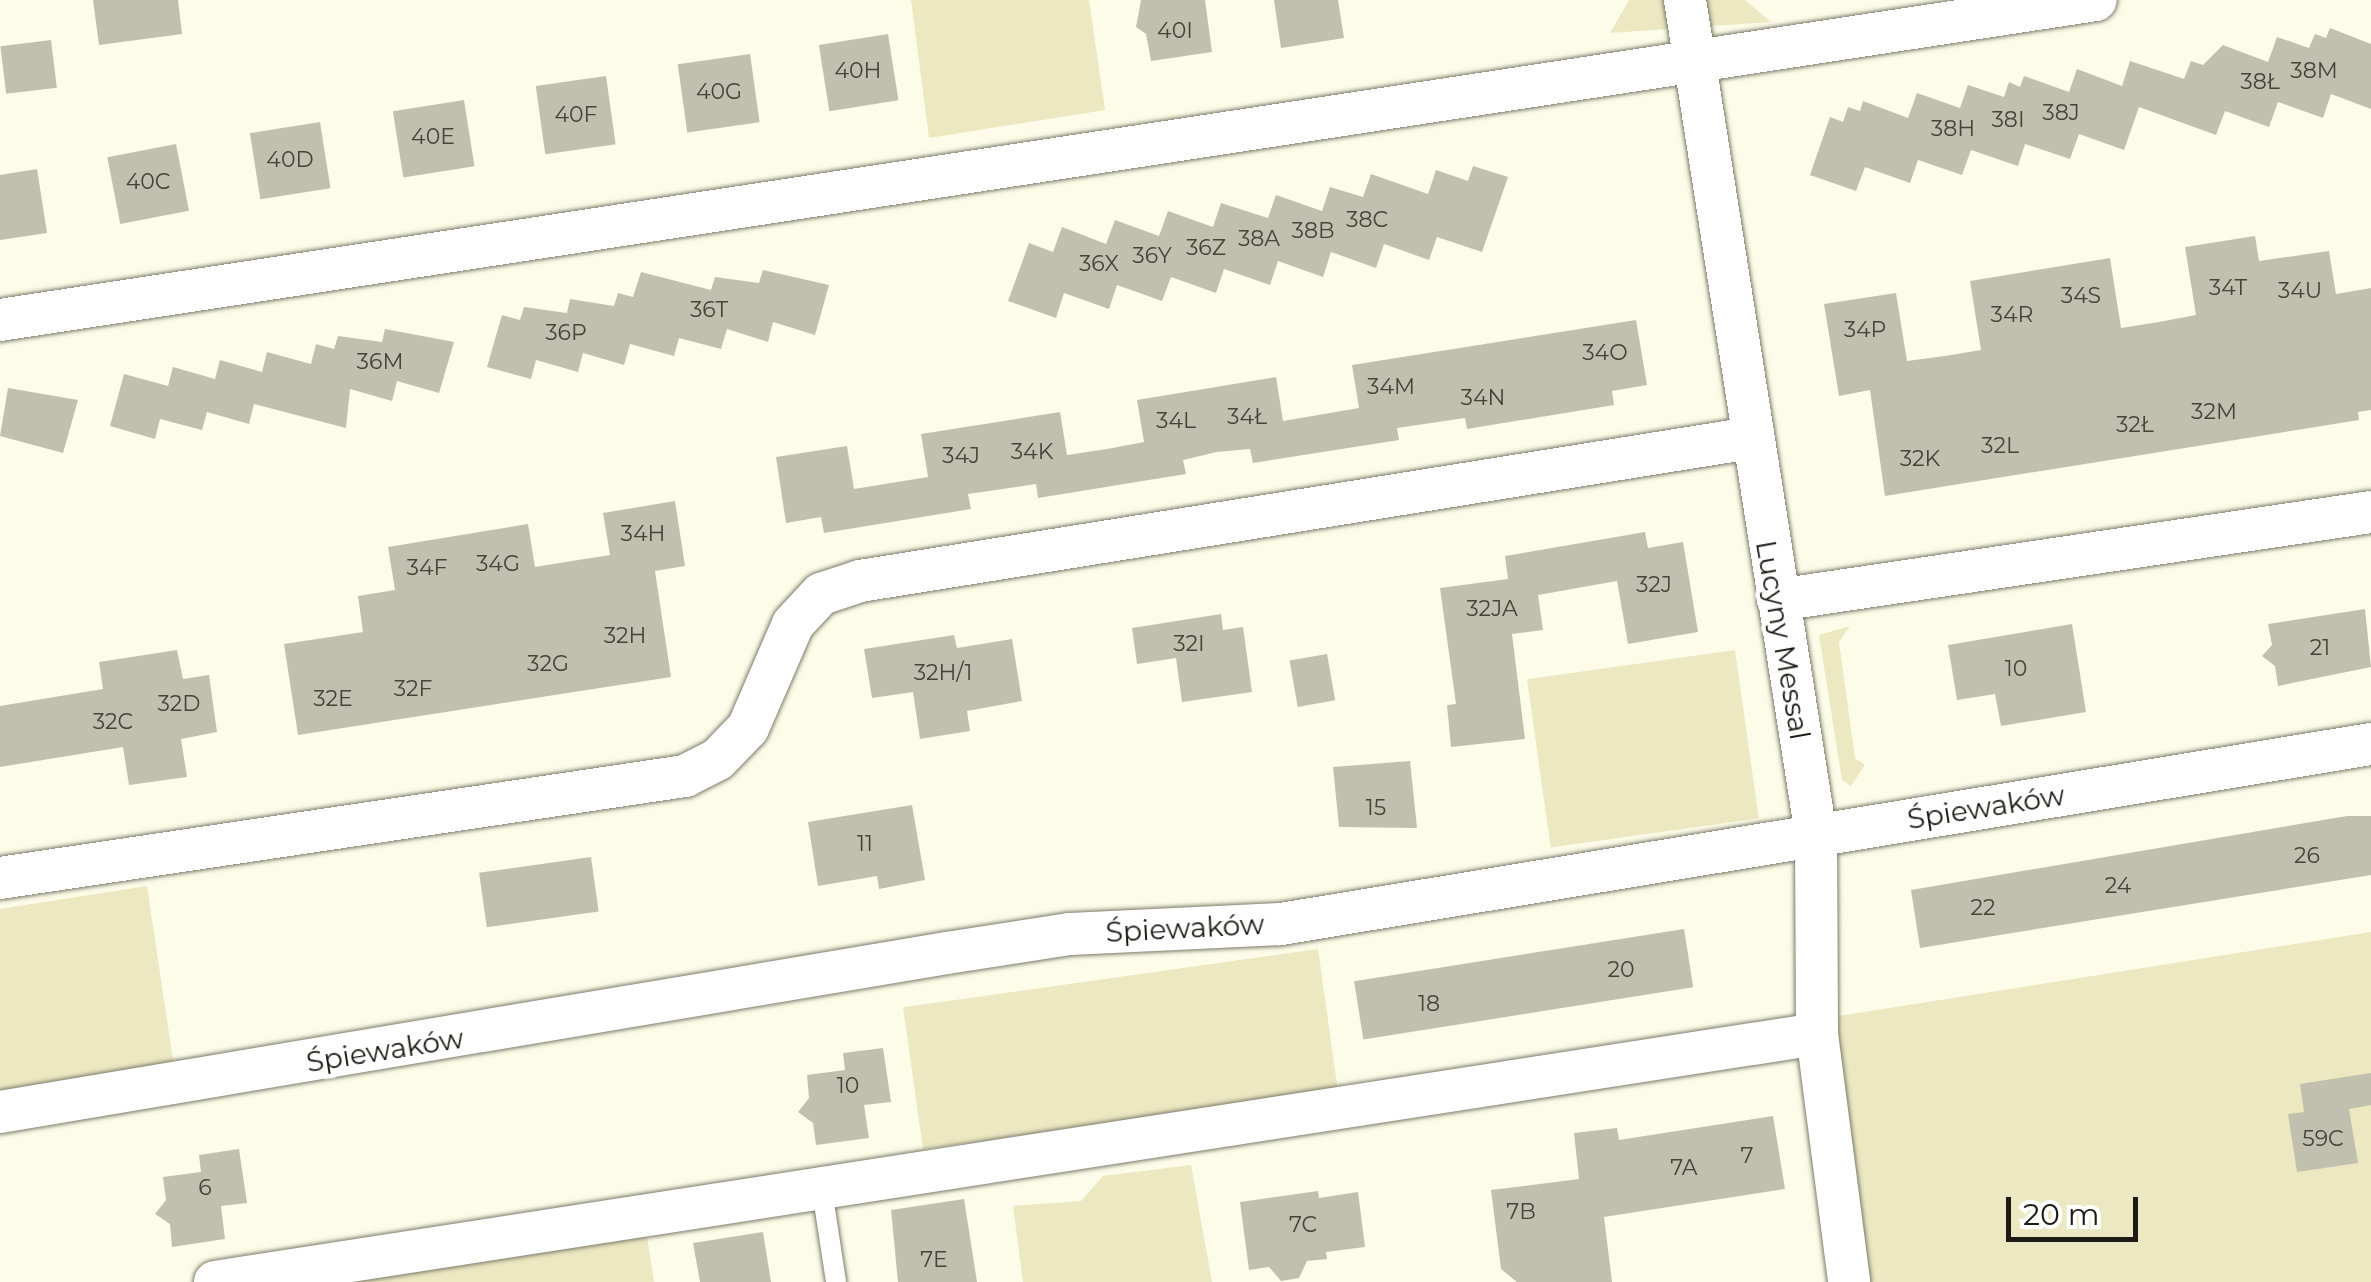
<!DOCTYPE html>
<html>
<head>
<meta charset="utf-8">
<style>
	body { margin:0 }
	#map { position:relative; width:2371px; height:1282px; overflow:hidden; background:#fdfce9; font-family:Montserrat,sans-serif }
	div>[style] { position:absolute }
	.green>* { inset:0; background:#ebe8c2; transform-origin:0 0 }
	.building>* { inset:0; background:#c1c0ae; transform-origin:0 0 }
	.roads { filter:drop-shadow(0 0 2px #7d7c6c) drop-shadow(0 0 2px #7d7c6c) }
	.service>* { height:20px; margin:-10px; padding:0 10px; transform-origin:10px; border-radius:10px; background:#fff }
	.minor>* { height:42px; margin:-21px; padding:0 21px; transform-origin:21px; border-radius:21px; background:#fff }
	span { translate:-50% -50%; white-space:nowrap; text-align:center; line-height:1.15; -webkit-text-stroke:9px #fff; paint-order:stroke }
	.number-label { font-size:22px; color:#45443b }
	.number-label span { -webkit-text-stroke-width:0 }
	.street-label { font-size:28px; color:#1c1b15 }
	.scale { position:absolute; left:2006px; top:1197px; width:132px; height:45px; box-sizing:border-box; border:5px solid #1c1b15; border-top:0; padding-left:12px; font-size:30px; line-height:35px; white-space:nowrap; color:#1c1b15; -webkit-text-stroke:8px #fff; paint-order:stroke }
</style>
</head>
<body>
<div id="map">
	<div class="green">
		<div style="clip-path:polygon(911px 0,1089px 0,1105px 110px,929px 138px)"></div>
		<div style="clip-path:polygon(1629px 0,1745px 0,1771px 22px,1610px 33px)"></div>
		<div style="clip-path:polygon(1850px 626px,1839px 642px,1855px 758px,1865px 765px,1851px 786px,1842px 780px,1819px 635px)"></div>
		<div style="left:1735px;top:650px;width:170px;height:210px;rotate:82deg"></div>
		<div style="clip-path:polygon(147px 886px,174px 1067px,0 1094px,0 909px)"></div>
		<div style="clip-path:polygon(2371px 932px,2371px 1282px,1870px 1282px,1832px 1017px)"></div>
		<div style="left:1318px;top:949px;width:143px;height:419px;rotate:82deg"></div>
		<div style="clip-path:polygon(1191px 1165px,1212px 1282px,1023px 1282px,1013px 1206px,1081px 1201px,1103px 1176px)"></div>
		<div style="clip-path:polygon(646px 1230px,654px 1282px,305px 1282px)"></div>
	</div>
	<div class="building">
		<div style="clip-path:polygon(93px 0,178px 0,182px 34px,99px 45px)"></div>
		<div style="clip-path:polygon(1141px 0,1205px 0,1212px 52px,1151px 61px,1146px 34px,1136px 27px)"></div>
		<div style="clip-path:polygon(1274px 0,1338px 0,1344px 38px,1281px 48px)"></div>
		<div style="clip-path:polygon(2330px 28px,2371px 44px,2371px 109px,2331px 94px,2323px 118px,2278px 102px,2269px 127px,2225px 111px,2216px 135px,2139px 107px,2124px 150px,2079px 134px,2070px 159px,2025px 144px,2018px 166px,1971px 150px,1962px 175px,1918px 160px,1910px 183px,1865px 167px,1856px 191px,1810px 175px,1830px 117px,1843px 122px,1848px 107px,1860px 111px,1863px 101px,1908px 118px,1917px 93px,1960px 108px,1968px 85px,2004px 97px,2009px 82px,2020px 87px,2024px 76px,2069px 92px,2077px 69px,2122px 86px,2130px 61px,2184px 79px,2191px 61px,2203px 65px,2223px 45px,2268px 62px,2277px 37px,2309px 48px,2315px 34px,2326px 38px)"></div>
		<div style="left:888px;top:34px;width:67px;height:70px;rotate:81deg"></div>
		<div style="left:51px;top:40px;width:48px;height:51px;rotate:83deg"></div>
		<div style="left:750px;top:54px;width:69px;height:73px;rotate:82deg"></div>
		<div style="left:606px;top:76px;width:69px;height:71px;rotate:82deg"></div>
		<div style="left:464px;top:100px;width:67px;height:72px;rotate:81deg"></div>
		<div style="left:320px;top:122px;width:67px;height:71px;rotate:81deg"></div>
		<div style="left:176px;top:144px;width:68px;height:70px;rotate:79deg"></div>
		<div style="clip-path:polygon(1473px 166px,1508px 177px,1482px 252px,1437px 237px,1429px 260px,1384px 244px,1376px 268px,1331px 252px,1323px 277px,1278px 261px,1270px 285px,1224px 269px,1216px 293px,1171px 277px,1162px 301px,1117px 285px,1109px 309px,1064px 293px,1056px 318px,1008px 301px,1029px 243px,1053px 252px,1062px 227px,1106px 244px,1115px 220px,1159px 236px,1168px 211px,1213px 227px,1221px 203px,1268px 218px,1276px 195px,1322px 211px,1330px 187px,1363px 197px,1371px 174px,1428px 194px,1436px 170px,1468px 181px)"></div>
		<div style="clip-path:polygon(37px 169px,47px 233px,0 240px,0 175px)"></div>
		<div style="clip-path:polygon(2255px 236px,2259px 261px,2329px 251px,2336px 294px,2371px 288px,2371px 410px,2358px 412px,2359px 420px,1885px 496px,1870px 390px,1839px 396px,1824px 304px,1896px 293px,1907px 361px,1945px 356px,1981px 350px,1970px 281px,2110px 258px,2121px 328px,2159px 322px,2196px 315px,2185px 247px)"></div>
		<div style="clip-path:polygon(763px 270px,829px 285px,815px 335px,773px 322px,768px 342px,727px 329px,721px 349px,679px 338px,674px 356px,630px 344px,624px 365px,583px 353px,578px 372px,536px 360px,531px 379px,487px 367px,502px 315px,520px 320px,524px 307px,567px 313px,570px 299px,614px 306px,618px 293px,633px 297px,641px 272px,711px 290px,715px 277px,759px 283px)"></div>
		<div style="clip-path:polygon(1636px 320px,1647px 385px,1612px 391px,1614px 405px,1467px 429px,1465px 418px,1397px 428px,1399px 440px,1253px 463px,1250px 449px,1217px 452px,1183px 460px,1186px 474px,1038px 498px,1036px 484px,968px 494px,971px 509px,824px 533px,821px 517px,786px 523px,776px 457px,847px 446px,854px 489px,928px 477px,921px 434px,1060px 412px,1067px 455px,1107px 449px,1144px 442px,1137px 400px,1276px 377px,1283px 421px,1359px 408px,1352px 365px)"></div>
		<div style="clip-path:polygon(385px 329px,454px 342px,439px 393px,397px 381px,392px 401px,350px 389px,346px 428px,254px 404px,249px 424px,207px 412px,202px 430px,160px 419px,155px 439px,110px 426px,124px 374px,168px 386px,173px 367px,215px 379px,220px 360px,262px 372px,267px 352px,311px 364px,316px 344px,334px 349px,338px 336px,382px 342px)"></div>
		<div style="clip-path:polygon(8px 388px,78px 400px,63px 453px,0 436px)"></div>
		<div style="clip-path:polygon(675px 501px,685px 566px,655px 571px,671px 677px,298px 735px,284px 644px,363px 632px,358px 596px,395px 590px,388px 547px,528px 524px,535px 567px,572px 561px,610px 555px,603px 513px)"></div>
		<div style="clip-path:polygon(1645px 532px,1648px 548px,1683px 542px,1698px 632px,1628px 644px,1617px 581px,1538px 595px,1543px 630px,1512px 634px,1525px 739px,1451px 747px,1447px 705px,1456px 704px,1440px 588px,1508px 579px,1505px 556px)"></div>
		<div style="clip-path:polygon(2365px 609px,2371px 667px,2278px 686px,2275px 666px,2262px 656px,2272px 645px,2268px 624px)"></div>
		<div style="clip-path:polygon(1221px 614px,1223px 630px,1243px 627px,1252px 692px,1182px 702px,1176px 658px,1137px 664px,1132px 628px)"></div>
		<div style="clip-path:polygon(2072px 624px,2086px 712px,2001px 726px,1995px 694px,1957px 700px,1948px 645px)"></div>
		<div style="clip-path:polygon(954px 635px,957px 648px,1012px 639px,1022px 701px,967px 711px,970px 731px,920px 739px,913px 692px,872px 698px,864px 649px)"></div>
		<div style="clip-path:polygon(177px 650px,183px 679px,209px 675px,217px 732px,181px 739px,187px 777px,129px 785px,123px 747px,0 767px,0 706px,103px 689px,99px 662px)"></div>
		<div style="left:1327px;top:654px;width:47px;height:38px;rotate:80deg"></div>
		<div style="clip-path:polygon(1410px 761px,1417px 828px,1339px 827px,1333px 767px)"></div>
		<div style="clip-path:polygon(912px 805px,925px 880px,879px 889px,877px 876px,818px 886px,808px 822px)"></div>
		<div style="clip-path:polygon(2347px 816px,2371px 816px,2371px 875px,1920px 948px,1911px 890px)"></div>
		<div style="left:591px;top:857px;width:55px;height:113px;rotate:82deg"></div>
		<div style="left:1684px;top:929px;width:59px;height:334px;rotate:81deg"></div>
		<div style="clip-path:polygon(883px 1048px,891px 1102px,864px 1105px,869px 1138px,816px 1145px,813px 1123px,798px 1112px,809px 1098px,807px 1075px,845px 1070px,843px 1053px)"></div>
		<div style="clip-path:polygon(2371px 1073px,2371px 1105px,2349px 1109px,2358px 1163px,2297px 1172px,2288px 1114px,2304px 1112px,2300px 1084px)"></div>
		<div style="clip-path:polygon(1773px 1116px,1785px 1189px,1604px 1217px,1612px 1282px,1517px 1282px,1501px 1269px,1491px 1190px,1579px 1179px,1574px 1133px,1617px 1128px,1619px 1140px)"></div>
		<div style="clip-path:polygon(239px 1149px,247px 1203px,221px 1206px,225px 1239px,172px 1247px,170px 1224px,155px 1214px,166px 1200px,163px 1177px,201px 1172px,199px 1155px)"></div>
		<div style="clip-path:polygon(1318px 1191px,1319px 1198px,1358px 1192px,1365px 1247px,1326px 1252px,1327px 1259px,1307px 1261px,1299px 1278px,1281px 1281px,1269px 1267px,1249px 1270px,1240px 1202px)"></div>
		<div style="clip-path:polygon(964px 1199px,977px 1282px,898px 1282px,891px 1210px)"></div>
		<div style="clip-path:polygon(763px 1232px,771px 1282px,700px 1282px,693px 1243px)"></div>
	</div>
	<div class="roads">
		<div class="service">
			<div style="left:822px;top:1190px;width:93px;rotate:81.3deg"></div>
		</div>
		<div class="minor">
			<div style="left:1685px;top:0;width:845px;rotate:81.08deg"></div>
			<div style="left:1816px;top:835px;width:199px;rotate:89.7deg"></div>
			<div style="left:1817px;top:1034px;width:250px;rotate:82.6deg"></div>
			<div style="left:0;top:320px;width:2120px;rotate:-8.68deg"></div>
			<div style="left:1778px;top:600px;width:599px;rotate:-8.44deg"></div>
			<div style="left:0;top:878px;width:693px;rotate:-8.47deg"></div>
			<div style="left:685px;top:776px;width:37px;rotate:-27deg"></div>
			<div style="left:718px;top:759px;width:43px;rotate:-45.9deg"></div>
			<div style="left:748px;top:728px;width:113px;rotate:-66.6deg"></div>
			<div style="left:793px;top:624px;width:41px;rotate:-47deg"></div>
			<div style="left:821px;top:594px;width:41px;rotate:-18.4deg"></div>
			<div style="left:860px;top:581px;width:902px;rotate:-9.12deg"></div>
			<div style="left:0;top:1112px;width:960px;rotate:-9.53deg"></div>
			<div style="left:947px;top:953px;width:124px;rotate:-8.8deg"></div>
			<div style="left:1070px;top:934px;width:211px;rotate:-2.7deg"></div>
			<div style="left:1281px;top:924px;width:1105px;rotate:-9.38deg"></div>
			<div style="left:215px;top:1282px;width:1621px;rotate:-8.8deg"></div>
		</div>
	</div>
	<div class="number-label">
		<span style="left:1175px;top:31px">40I</span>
		<span style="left:858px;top:71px">40H</span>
		<span style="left:2314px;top:71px">38M</span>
		<span style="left:2260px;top:82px">38Ł</span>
		<span style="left:719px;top:92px">40G</span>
		<span style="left:2061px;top:113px">38J</span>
		<span style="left:576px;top:115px">40F</span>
		<span style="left:2008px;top:120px">38I</span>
		<span style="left:1953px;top:129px">38H</span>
		<span style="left:433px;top:137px">40E</span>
		<span style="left:290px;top:160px">40D</span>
		<span style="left:148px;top:182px">40C</span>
		<span style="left:1367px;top:220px">38C</span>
		<span style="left:1313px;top:231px">38B</span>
		<span style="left:1259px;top:239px">38A</span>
		<span style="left:1206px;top:248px">36Z</span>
		<span style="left:1152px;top:256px">36Y</span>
		<span style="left:1099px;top:264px">36X</span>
		<span style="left:2228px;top:288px">34T</span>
		<span style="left:2300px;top:291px">34U</span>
		<span style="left:2081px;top:296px">34S</span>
		<span style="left:709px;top:310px">36T</span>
		<span style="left:2012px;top:315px">34R</span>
		<span style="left:1865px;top:330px">34P</span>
		<span style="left:566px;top:333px">36P</span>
		<span style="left:1605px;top:353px">34O</span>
		<span style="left:380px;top:362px">36M</span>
		<span style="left:1391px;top:387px">34M</span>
		<span style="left:1483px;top:398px">34N</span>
		<span style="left:2214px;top:412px">32M</span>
		<span style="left:1247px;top:417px">34Ł</span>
		<span style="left:1176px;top:421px">34L</span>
		<span style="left:2135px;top:425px">32Ł</span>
		<span style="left:2000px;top:446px">32L</span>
		<span style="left:1032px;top:452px">34K</span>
		<span style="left:961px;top:456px">34J</span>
		<span style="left:1920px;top:459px">32K</span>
		<span style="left:643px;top:534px">34H</span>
		<span style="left:498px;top:564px">34G</span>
		<span style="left:427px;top:568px">34F</span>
		<span style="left:1654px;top:585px">32J</span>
		<span style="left:1492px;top:609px">32JA</span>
		<span style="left:625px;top:636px">32H</span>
		<span style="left:1189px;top:644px">32I</span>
		<span style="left:2320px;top:648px">21</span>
		<span style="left:548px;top:664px">32G</span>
		<span style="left:2016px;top:669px">10</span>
		<span style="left:943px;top:673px">32H/1</span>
		<span style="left:413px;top:689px">32F</span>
		<span style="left:333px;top:699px">32E</span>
		<span style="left:179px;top:704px">32D</span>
		<span style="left:113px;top:722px">32C</span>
		<span style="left:1376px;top:808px">15</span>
		<span style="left:865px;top:844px">11</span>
		<span style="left:2307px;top:856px">26</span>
		<span style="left:2118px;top:886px">24</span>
		<span style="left:1983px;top:908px">22</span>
		<span style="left:1621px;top:970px">20</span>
		<span style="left:1429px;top:1004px">18</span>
		<span style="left:848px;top:1086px">10</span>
		<span style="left:2323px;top:1139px">59C</span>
		<span style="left:1747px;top:1156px">7</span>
		<span style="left:1684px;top:1168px">7A</span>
		<span style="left:205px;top:1188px">6</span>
		<span style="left:1521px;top:1212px">7B</span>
		<span style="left:1303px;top:1225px">7C</span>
		<span style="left:934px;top:1260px">7E</span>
	</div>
	<div class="street-label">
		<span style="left:1783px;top:640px;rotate:80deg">Lucyny Messal</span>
		<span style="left:1986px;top:807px;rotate:-9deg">Śpiewaków</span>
		<span style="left:1185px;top:928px;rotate:-3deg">Śpiewaków</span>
		<span style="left:385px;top:1050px;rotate:-9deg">Śpiewaków</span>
	</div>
	<div class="scale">20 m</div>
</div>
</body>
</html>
